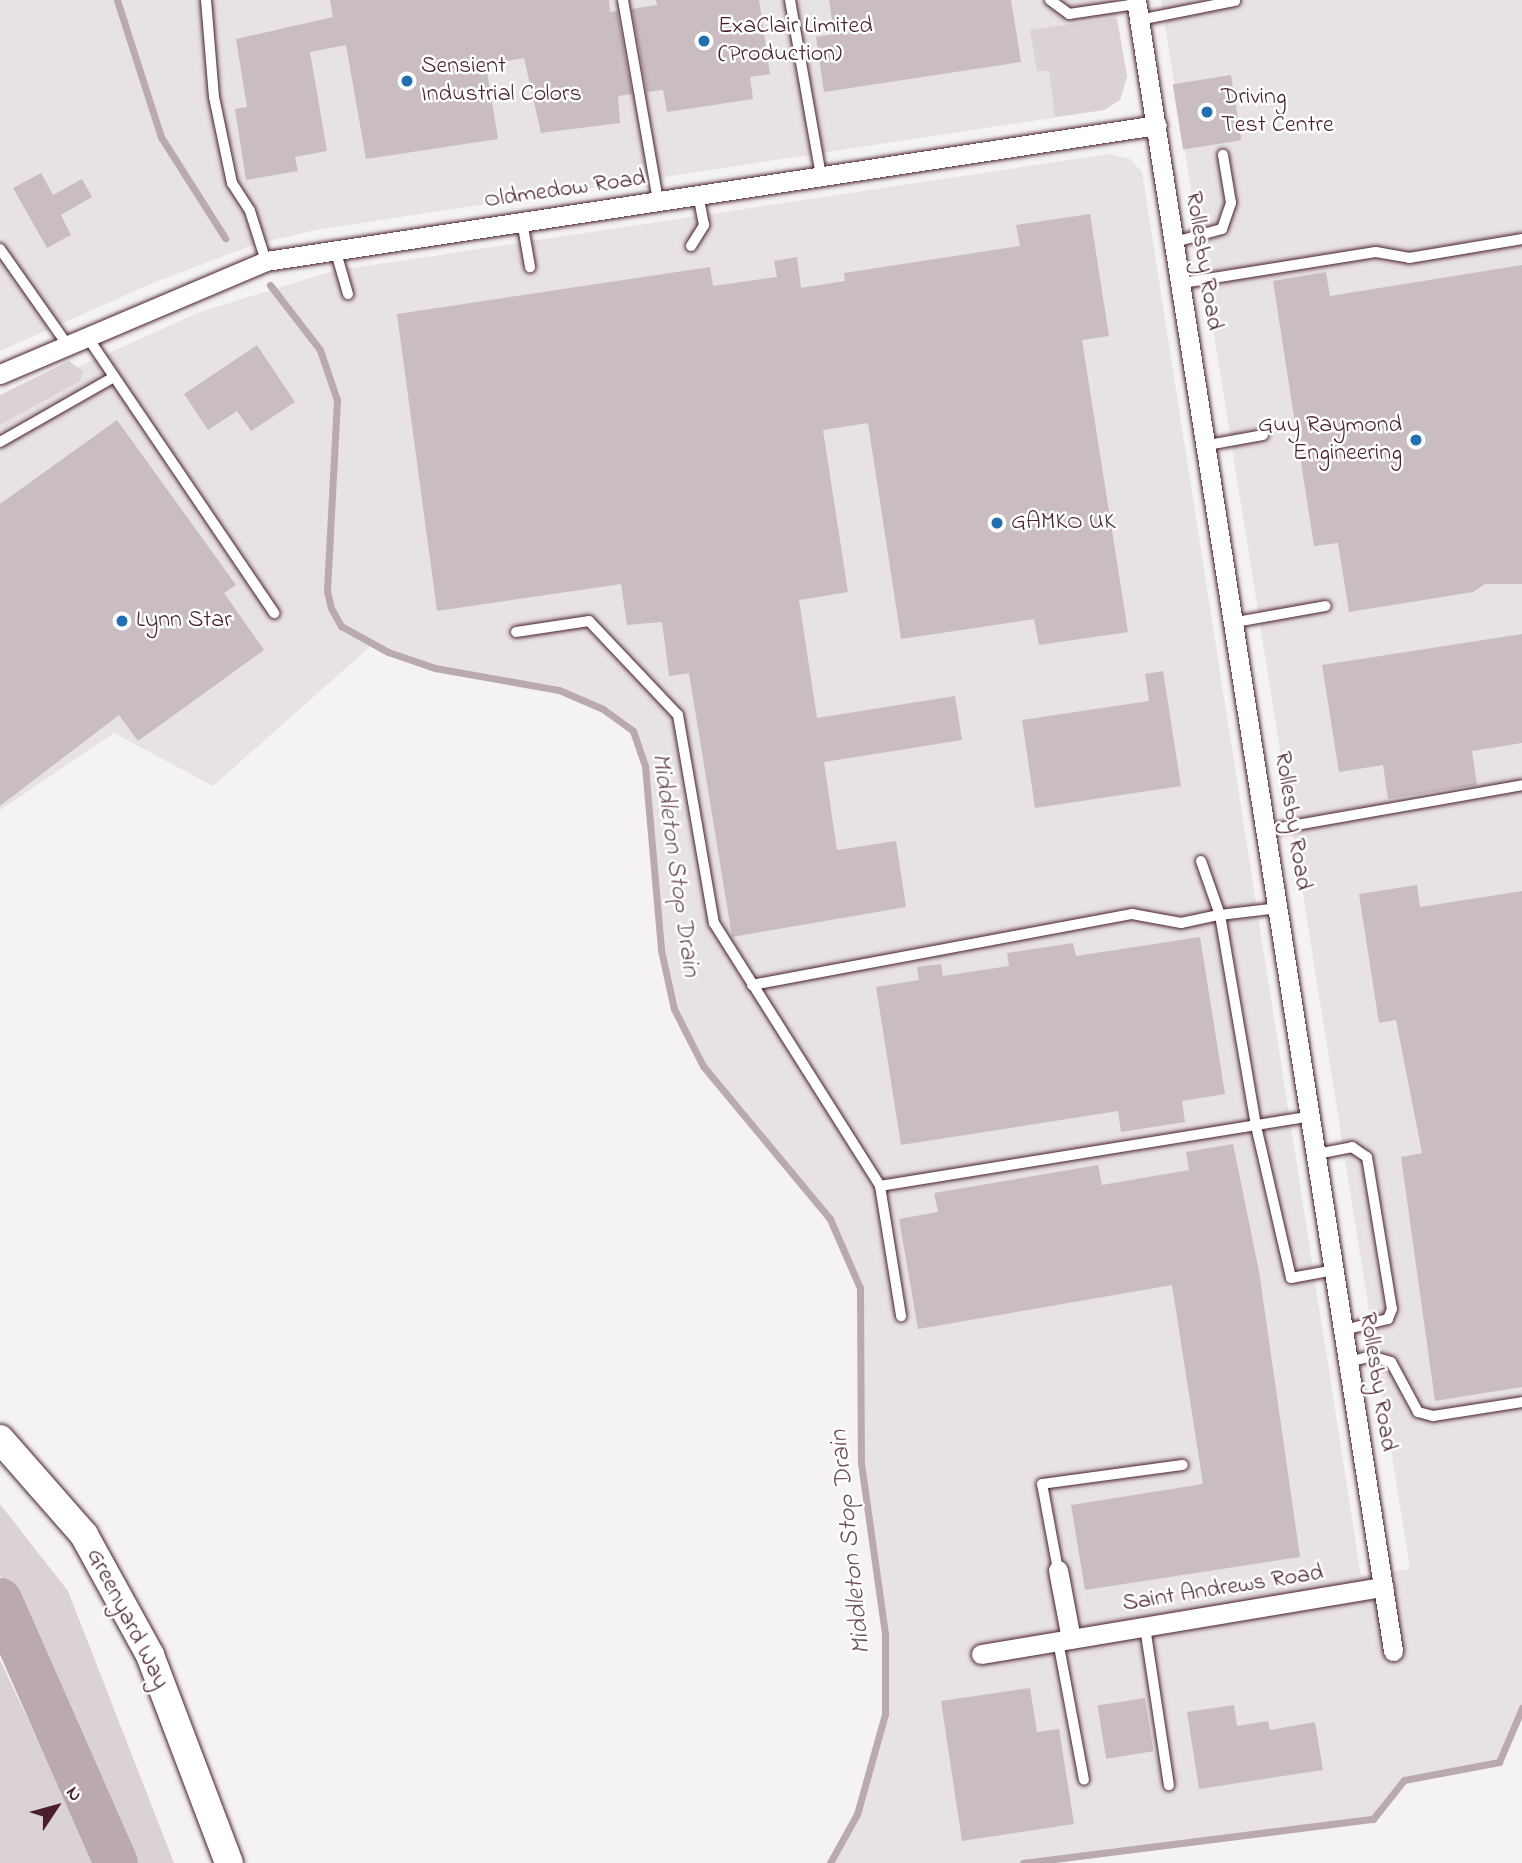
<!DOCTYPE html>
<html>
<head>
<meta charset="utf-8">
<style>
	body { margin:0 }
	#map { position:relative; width:1522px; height:1863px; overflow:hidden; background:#f4f2f2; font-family:"Indie Flower",sans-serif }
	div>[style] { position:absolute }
	.built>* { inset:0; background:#e7e2e3 }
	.green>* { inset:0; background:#dbd2d5 }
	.stream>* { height:7px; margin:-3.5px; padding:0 3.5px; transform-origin:3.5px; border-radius:3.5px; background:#baa9ae }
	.river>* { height:44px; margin:-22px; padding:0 22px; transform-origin:22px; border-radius:22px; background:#baa9ae }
	.building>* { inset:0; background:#cabdc1; transform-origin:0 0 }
	.roads { filter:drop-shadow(0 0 2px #4a1f2b) drop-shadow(0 0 2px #4a1f2b) }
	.lane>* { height:10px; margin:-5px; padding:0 5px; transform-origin:5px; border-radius:5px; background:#fff }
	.street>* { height:19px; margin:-9.5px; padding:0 9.5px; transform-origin:9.5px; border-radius:9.5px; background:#fff }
	.secondary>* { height:28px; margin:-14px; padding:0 14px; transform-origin:14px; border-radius:14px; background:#fff }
	.dots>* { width:19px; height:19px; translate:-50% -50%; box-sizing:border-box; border:4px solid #fff; border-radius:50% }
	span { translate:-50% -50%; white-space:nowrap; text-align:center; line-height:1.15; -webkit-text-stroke:5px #fff; paint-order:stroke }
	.poi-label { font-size:24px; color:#4a1f2b }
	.left { translate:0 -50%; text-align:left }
	.right { translate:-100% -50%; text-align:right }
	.street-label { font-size:24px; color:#4a1f2b }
	.water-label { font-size:26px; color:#714f59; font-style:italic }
	.north { position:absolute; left:21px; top:1772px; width:70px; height:70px; -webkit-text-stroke:5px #fff; paint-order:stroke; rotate:54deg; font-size:19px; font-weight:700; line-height:28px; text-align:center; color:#4a1f2b }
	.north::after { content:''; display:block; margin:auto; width:24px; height:32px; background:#4a1f2b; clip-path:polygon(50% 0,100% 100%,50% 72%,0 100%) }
</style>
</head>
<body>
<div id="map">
	<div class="built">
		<div style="clip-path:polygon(0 0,1114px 0,1127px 76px,1120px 100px,1104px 110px,315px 230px,253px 245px,155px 282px,0 351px)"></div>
		<div style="clip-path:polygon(1161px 0,1522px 0,1522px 1708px,1499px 1762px,1404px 1780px,1372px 1819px,1023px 1863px,830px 1863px,857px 1814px,885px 1714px,885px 1634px,861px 1463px,860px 1288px,830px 1219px,703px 1066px,674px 1009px,661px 950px,645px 766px,633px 731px,603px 709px,559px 690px,435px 668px,372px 645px,213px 786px,114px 733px,0 810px,0 402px,200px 312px,333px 271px,1109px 154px,1130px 159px,1142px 172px,1361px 1576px,1410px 1569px)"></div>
	</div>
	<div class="green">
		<div style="clip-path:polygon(1111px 18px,1117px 20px,1127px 76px,1120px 100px,1104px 110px,1055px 117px,1049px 71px,1037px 71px,1030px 30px)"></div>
		<div style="clip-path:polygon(69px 361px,83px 371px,80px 381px,0 425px,0 395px)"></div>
		<div style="clip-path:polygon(0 1504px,68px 1591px,174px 1863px,135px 1863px,103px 1798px,63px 1696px,0 1575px)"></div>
		<div style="clip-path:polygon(0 1660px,96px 1863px,0 1863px)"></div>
	</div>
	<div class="stream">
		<div style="left:117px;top:0;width:144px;rotate:72.2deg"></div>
		<div style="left:161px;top:137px;width:120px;rotate:57.6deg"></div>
		<div style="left:270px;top:285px;width:82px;rotate:52.4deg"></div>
		<div style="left:320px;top:350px;width:53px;rotate:71.2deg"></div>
		<div style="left:337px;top:400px;width:191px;rotate:93deg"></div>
		<div style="left:327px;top:591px;width:17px;rotate:77deg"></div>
		<div style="left:331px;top:608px;width:21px;rotate:61deg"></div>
		<div style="left:341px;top:626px;width:54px;rotate:29deg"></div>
		<div style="left:388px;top:652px;width:50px;rotate:18.8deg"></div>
		<div style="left:435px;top:668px;width:126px;rotate:10.1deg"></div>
		<div style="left:559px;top:690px;width:48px;rotate:23.4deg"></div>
		<div style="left:603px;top:709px;width:37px;rotate:36deg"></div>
		<div style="left:633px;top:731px;width:37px;rotate:71deg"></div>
		<div style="left:645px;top:766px;width:185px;rotate:85deg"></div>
		<div style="left:661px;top:950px;width:60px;rotate:77.6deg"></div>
		<div style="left:674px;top:1009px;width:64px;rotate:63deg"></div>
		<div style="left:703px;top:1066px;width:199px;rotate:50.3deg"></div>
		<div style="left:830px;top:1219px;width:75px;rotate:66.5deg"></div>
		<div style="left:860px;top:1288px;width:175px;rotate:89.7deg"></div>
		<div style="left:861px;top:1463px;width:173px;rotate:82deg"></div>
		<div style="left:885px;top:1634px;width:80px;rotate:90deg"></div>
		<div style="left:885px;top:1714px;width:104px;rotate:105.6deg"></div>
		<div style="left:857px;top:1814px;width:56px;rotate:118.9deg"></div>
		<div style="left:1023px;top:1863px;width:353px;rotate:-7.2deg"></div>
		<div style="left:1373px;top:1819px;width:50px;rotate:-51.5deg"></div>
		<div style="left:1404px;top:1780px;width:97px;rotate:-10.7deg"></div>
		<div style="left:1499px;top:1762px;width:59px;rotate:-66.9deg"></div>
	</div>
	<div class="river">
		<div style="left:0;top:1600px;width:287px;rotate:66.2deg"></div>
	</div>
	<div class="building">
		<div style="clip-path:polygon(330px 0,609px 0,610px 12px,617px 11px,632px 94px,618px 96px,620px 123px,541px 133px,524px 58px,486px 65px,498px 139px,366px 159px,346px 45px,310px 52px,327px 151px,295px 157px,298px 171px,246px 180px,235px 109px,247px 107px,236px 39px,333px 17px)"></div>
		<div style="clip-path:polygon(656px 0,759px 0,770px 74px,750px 77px,753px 99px,667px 112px,663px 90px,647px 92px,632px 9px,657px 5px)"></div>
		<div style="clip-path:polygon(829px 0,1011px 0,1021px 62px,824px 92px,816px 37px,834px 34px)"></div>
		<div style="left:1231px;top:75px;width:66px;height:59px;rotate:81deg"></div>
		<div style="clip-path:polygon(41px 173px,53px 195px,82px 179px,92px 197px,61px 215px,71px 235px,47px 248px,13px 188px)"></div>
		<div style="clip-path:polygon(1090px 214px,1109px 336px,1082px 340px,1128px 632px,1039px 645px,1034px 619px,901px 639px,868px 423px,823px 430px,848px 592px,799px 600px,817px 718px,955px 696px,962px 740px,824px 762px,837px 850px,896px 841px,906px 907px,732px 937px,689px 673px,669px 676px,662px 622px,627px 625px,621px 584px,437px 611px,397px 314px,710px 267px,713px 286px,777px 277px,774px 261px,797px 257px,801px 288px,845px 281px,844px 273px,1020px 246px,1016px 225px)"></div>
		<div style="clip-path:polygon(1522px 265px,1522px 584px,1485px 584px,1473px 592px,1349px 612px,1338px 543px,1314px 546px,1273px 281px,1326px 272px,1330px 296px)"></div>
		<div style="clip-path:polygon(257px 345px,295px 402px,251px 431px,237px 411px,208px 430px,184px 394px)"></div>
		<div style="clip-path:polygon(117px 420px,236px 585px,224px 593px,264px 650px,138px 741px,119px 715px,0 806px,0 504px)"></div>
		<div style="clip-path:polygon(1522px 634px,1522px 743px,1472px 751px,1477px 785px,1388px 799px,1383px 765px,1339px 772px,1322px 665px)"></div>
		<div style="clip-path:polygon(1163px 671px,1181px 786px,1035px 808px,1022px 720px,1149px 701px,1145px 674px)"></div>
		<div style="clip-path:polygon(1417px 885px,1420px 907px,1522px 891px,1522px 1387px,1435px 1401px,1401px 1157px,1422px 1153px,1396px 1020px,1379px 1023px,1359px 894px)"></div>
		<div style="clip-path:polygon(1200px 937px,1225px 1094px,1182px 1101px,1185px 1122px,1121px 1132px,1118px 1111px,901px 1145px,876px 987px,919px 980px,917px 967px,941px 964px,943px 976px,1009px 966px,1007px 953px,1073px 943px,1076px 956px)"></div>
		<div style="clip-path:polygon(1233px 1144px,1259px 1271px,1300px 1557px,1085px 1590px,1071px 1505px,1203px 1484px,1172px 1285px,918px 1329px,899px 1219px,938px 1212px,934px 1193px,1098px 1165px,1102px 1185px,1189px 1170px,1186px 1152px)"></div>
		<div style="clip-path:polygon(1030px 1688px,1037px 1732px,1059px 1729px,1074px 1824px,962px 1841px,941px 1701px)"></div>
		<div style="left:1145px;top:1698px;width:54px;height:48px;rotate:81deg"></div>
		<div style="clip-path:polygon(1234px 1705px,1237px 1726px,1268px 1721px,1270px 1730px,1315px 1722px,1323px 1770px,1199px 1789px,1187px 1712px)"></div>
	</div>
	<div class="roads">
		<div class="lane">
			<div style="left:206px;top:0;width:97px;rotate:85.3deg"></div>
			<div style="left:214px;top:97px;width:88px;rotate:78.2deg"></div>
			<div style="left:232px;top:183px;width:33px;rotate:57deg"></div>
			<div style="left:250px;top:211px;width:52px;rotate:72.3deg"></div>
			<div style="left:623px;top:0;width:204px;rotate:80.1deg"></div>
			<div style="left:790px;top:0;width:179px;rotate:80deg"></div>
			<div style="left:1050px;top:0;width:24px;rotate:36deg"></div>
			<div style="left:1069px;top:14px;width:69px;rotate:-8.4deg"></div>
			<div style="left:1139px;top:20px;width:98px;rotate:-11.2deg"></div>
			<div style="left:522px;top:221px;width:47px;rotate:80.1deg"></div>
			<div style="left:1175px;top:242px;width:49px;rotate:-15.5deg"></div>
			<div style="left:1222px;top:229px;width:28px;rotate:-71deg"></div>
			<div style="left:1231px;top:203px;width:49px;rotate:-99.5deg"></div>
			<div style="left:691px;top:246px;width:25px;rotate:-58deg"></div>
			<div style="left:704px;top:225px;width:32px;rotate:-101deg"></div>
			<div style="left:0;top:249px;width:115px;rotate:54.9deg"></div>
			<div style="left:335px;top:249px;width:47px;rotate:73.9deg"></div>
			<div style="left:1182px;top:283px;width:196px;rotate:-9.1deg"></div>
			<div style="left:1376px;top:252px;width:34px;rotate:10deg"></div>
			<div style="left:1409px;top:258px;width:115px;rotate:-9.5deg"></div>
			<div style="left:86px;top:335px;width:336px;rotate:55.9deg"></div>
			<div style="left:0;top:442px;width:131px;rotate:-29.7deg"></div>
			<div style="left:1208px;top:445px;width:56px;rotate:-10.3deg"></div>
			<div style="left:1236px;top:622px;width:91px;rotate:-10.1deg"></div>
			<div style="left:516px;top:632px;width:74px;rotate:-8.6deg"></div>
			<div style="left:589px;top:621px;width:129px;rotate:46.6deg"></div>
			<div style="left:678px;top:715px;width:211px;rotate:80.2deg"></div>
			<div style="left:714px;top:923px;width:311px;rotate:57.7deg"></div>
			<div style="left:880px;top:1186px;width:132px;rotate:80.8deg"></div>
			<div style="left:1268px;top:830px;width:258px;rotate:-10deg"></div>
			<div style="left:1201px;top:861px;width:57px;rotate:70.6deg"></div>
			<div style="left:1220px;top:915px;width:59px;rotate:-6.8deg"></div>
			<div style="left:752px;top:985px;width:387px;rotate:-10.6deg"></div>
			<div style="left:1132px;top:914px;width:50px;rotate:10.4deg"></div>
			<div style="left:1181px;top:923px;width:40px;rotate:-12deg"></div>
			<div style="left:1220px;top:915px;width:214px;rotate:80.3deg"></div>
			<div style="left:1256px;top:1126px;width:156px;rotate:77deg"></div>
			<div style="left:1291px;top:1278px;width:45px;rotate:-10.3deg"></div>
			<div style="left:1317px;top:1154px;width:36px;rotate:-11deg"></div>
			<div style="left:1352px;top:1147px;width:18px;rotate:34deg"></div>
			<div style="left:1367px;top:1157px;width:154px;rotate:80.7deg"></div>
			<div style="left:1392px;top:1309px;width:11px;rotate:112deg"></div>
			<div style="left:1388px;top:1319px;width:45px;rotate:166deg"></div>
			<div style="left:880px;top:1186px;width:437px;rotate:-9.2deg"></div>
			<div style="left:1349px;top:1362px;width:23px;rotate:-15deg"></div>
			<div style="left:1371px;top:1356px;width:21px;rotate:17deg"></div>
			<div style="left:1391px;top:1362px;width:57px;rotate:61.6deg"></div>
			<div style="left:1418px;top:1412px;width:16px;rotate:15deg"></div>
			<div style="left:1433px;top:1416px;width:90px;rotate:-8.9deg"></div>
			<div style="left:1058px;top:1570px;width:87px;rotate:-100.5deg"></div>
			<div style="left:1042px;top:1484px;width:142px;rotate:-7.7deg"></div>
			<div style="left:1145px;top:1627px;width:160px;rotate:81.4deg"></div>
			<div style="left:1058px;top:1641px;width:141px;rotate:79.4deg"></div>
		</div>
		<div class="street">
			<div style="left:1136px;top:0;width:1671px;rotate:81.15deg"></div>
			<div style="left:0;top:374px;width:289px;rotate:-23deg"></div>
			<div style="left:266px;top:261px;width:901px;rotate:-8.68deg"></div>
			<div style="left:1058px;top:1570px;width:70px;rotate:79.3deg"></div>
			<div style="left:981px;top:1654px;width:408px;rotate:-9.5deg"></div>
		</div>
		<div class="secondary">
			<div style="left:0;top:1439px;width:128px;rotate:48.8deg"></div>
			<div style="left:84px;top:1535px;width:137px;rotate:61.2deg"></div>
			<div style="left:150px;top:1655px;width:222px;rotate:69.2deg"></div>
		</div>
	</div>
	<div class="dots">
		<div style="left:704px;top:41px;background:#1f6fb2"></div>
		<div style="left:407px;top:81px;background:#1f6fb2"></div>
		<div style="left:1207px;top:112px;background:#1f6fb2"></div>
		<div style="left:1416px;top:440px;background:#1f6fb2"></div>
		<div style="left:997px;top:523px;background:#1f6fb2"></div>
		<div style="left:122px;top:621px;background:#1f6fb2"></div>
	</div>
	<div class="poi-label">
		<span class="left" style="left:718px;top:41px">ExaClair Limited<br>(Production)</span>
		<span class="left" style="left:421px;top:81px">Sensient<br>Industrial Colors</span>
		<span class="left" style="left:1221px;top:112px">Driving<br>Test Centre</span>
		<span class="right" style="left:1402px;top:440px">Guy Raymond<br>Engineering</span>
		<span class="left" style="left:1011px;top:523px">GAMKO UK</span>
		<span class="left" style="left:136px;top:621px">Lynn Star</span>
	</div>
	<div class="street-label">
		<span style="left:565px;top:190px;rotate:-8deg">Oldmedow Road</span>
		<span style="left:1203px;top:261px;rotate:81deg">Rollesby Road</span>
		<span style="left:1292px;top:821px;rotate:81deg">Rollesby Road</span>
		<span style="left:1377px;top:1382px;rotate:81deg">Rollesby Road</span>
		<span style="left:1223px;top:1589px;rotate:-9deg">Saint Andrews Road</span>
		<span style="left:127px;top:1619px;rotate:63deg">Greenyard Way</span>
	</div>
	<div class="water-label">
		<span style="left:674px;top:865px;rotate:82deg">Middleton Stop Drain</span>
		<span style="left:852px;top:1542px;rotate:-96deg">Middleton Stop Drain</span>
	</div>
	<div class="north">N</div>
</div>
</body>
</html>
